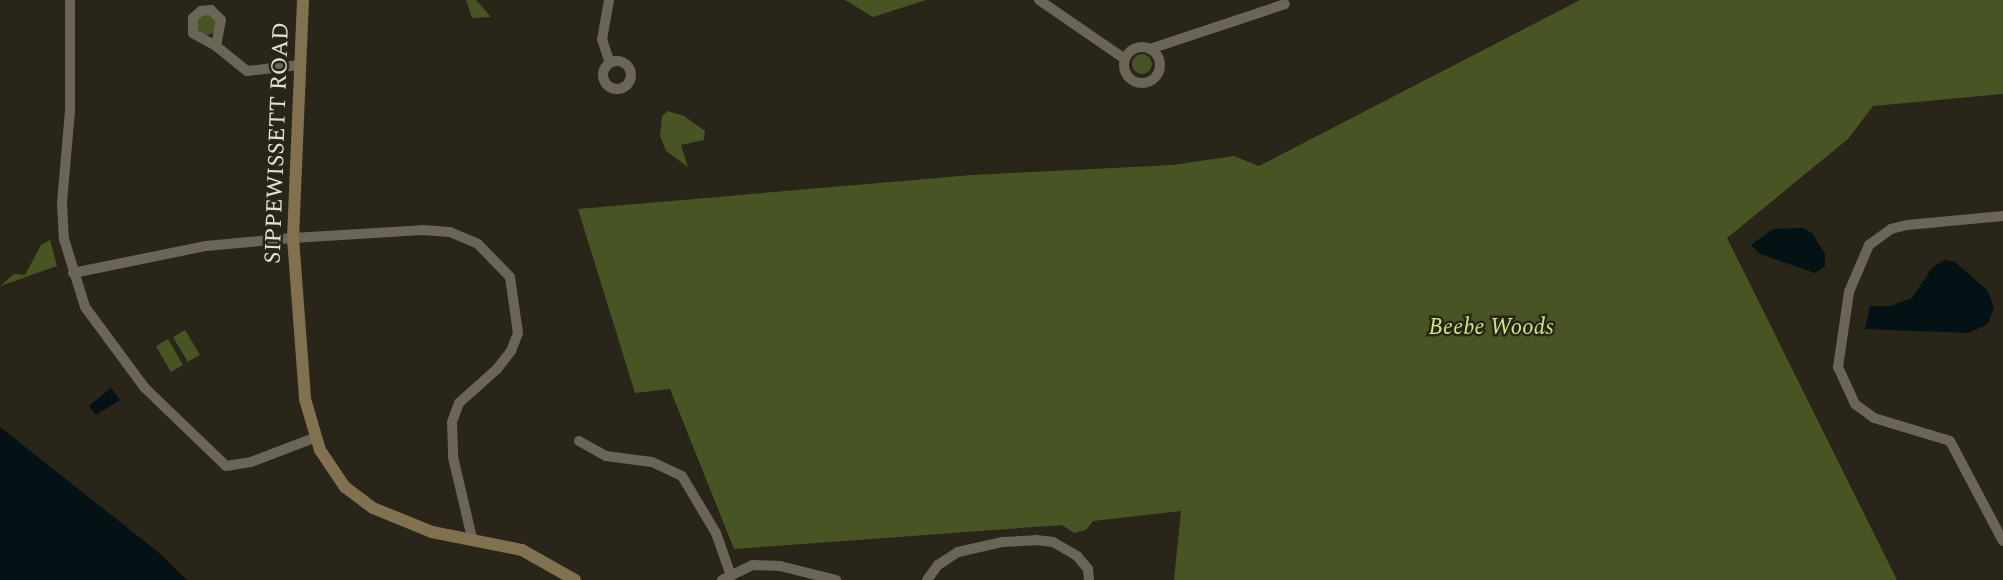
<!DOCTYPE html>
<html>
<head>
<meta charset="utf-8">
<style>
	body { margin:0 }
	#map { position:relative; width:2003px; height:580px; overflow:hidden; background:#292519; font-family:Spectral,serif }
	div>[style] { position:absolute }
	.green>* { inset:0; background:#485423; transform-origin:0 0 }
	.round { border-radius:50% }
	.water>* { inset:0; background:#041215 }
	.minor>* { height:10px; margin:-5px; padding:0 5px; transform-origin:5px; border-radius:5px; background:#6a6557 }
	.minor>.ring { margin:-5px; padding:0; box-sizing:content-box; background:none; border:10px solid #6a6557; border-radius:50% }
	.secondary>* { height:12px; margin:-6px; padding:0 6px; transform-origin:6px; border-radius:6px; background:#817151 }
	span { translate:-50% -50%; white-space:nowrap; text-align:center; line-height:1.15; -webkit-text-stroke:5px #292519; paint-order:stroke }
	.street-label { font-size:23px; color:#e3e0d8 }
	.park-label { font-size:23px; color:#cde97b; font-style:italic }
</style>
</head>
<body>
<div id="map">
	<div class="green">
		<div style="clip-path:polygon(466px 0,476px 0,491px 17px,472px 18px)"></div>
		<div style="clip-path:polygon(845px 0,926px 0,873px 17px)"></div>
		<div style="clip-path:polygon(1580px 0,2003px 0,2003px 94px,1873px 106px,1848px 139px,1727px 238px,1897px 580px,1174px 580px,1181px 511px,1093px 521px,1086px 530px,1074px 533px,1062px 525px,734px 549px,670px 389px,635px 393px,578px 209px,972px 175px,1173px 165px,1234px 156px,1259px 166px)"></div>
		<div class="round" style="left:197px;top:15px;width:20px;height:20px"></div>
		<div class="round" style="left:1132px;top:54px;width:20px;height:20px"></div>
		<div style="clip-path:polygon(668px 111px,684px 116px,705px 131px,704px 140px,681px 145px,688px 167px,666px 151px,660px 136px,662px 116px)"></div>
		<div style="clip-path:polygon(50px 240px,57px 266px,0 286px,14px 274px,25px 275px,41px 245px)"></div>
		<div style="left:185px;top:330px;width:29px;height:14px;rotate:59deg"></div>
		<div style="left:168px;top:339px;width:30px;height:14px;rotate:60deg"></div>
	</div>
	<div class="water">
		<div style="clip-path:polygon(1803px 228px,1812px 233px,1825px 254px,1825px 266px,1815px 273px,1760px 254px,1751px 245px,1773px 229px)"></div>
		<div style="clip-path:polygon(1944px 260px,1955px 262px,1988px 291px,1994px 308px,1988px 324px,1968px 333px,1865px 329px,1870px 306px,1890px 306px,1912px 298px,1932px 268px)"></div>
		<div style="clip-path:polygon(111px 388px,120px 400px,96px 415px,89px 406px)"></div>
		<div style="clip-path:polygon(0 427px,158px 552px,187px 580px,0 580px)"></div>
	</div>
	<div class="minor">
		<div style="left:70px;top:0;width:111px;rotate:90deg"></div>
		<div style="left:70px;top:111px;width:92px;rotate:95deg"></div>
		<div style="left:62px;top:203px;width:36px;rotate:87deg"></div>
		<div style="left:64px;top:239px;width:71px;rotate:72.8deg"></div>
		<div style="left:85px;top:307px;width:101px;rotate:53.5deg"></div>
		<div style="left:145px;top:388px;width:112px;rotate:43.9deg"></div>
		<div style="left:226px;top:466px;width:25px;rotate:-9deg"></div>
		<div style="left:251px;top:462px;width:67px;rotate:-20.9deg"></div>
		<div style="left:609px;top:0;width:40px;rotate:100deg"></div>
		<div style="left:602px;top:39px;width:25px;rotate:72deg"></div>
		<div style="left:1039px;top:0;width:104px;rotate:34.5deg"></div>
		<div style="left:201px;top:11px;width:10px;rotate:-6deg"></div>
		<div style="left:211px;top:10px;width:14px;rotate:45deg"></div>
		<div style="left:221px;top:20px;width:26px;rotate:101deg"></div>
		<div style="left:216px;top:46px;width:26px;rotate:-151deg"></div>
		<div style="left:193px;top:33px;width:15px;rotate:-90deg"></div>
		<div style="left:193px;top:18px;width:11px;rotate:-41deg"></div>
		<div style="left:216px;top:46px;width:40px;rotate:39deg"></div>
		<div style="left:247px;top:71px;width:52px;rotate:-6.6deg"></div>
		<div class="ring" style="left:1124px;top:47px;width:26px;height:26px"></div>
		<div style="left:1150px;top:49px;width:142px;rotate:-18.4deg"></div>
		<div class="ring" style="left:603px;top:61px;width:18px;height:18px"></div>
		<div style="left:2003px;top:216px;width:96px;rotate:174.6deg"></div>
		<div style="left:1907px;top:225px;width:16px;rotate:166deg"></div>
		<div style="left:1891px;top:229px;width:27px;rotate:144deg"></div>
		<div style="left:1869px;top:245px;width:51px;rotate:113.1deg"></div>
		<div style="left:1849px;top:292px;width:76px;rotate:98.3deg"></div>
		<div style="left:1838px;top:367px;width:41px;rotate:65.3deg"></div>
		<div style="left:1855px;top:404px;width:24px;rotate:36deg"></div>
		<div style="left:1874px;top:418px;width:79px;rotate:16.8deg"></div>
		<div style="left:1950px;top:441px;width:113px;rotate:62.1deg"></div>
		<div style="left:73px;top:273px;width:136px;rotate:-11.5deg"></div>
		<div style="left:206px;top:246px;width:87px;rotate:-5.3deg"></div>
		<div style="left:293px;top:238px;width:129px;rotate:-3.5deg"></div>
		<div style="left:422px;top:230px;width:28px;rotate:4deg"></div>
		<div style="left:450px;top:232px;width:30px;rotate:23deg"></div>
		<div style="left:478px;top:244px;width:46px;rotate:45.9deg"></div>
		<div style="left:510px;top:277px;width:57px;rotate:81.9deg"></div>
		<div style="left:518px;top:333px;width:19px;rotate:111deg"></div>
		<div style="left:511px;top:351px;width:23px;rotate:128deg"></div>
		<div style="left:497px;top:369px;width:51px;rotate:138.2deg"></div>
		<div style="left:459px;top:403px;width:20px;rotate:110deg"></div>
		<div style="left:452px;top:422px;width:35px;rotate:88deg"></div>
		<div style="left:453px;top:457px;width:83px;rotate:76.8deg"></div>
		<div style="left:579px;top:441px;width:31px;rotate:29deg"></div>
		<div style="left:606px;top:456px;width:46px;rotate:7.4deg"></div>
		<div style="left:652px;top:462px;width:33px;rotate:25deg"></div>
		<div style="left:682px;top:476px;width:66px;rotate:59.2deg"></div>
		<div style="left:716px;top:533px;width:42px;rotate:70.7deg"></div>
		<div style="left:722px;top:580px;width:34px;rotate:-26deg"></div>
		<div style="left:753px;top:565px;width:27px;rotate:2deg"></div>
		<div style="left:780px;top:566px;width:58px;rotate:14deg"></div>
		<div style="left:927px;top:580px;width:19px;rotate:-54deg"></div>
		<div style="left:938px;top:565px;width:24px;rotate:-33deg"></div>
		<div style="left:958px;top:552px;width:45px;rotate:-12.8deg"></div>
		<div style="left:1002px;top:542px;width:34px;rotate:-3deg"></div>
		<div style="left:1036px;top:540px;width:17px;rotate:7deg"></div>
		<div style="left:1053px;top:542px;width:28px;rotate:30deg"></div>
		<div style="left:1077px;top:556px;width:17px;rotate:50deg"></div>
		<div style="left:1088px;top:569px;width:11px;rotate:85deg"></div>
	</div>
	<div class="secondary">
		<div style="left:303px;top:0;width:238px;rotate:92.4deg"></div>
		<div style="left:293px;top:238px;width:161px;rotate:85.7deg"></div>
		<div style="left:305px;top:399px;width:53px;rotate:73.6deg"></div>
		<div style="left:320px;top:450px;width:45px;rotate:56deg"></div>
		<div style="left:345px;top:487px;width:35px;rotate:37deg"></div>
		<div style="left:373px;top:508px;width:64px;rotate:22.1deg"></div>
		<div style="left:432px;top:532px;width:92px;rotate:11.3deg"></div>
		<div style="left:522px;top:550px;width:61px;rotate:29.5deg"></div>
	</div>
	<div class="street-label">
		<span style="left:278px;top:143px;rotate:-88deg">SIPPEWISSETT ROAD</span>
	</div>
	<div class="park-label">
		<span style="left:1491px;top:328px">Beebe Woods</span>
	</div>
</div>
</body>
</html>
